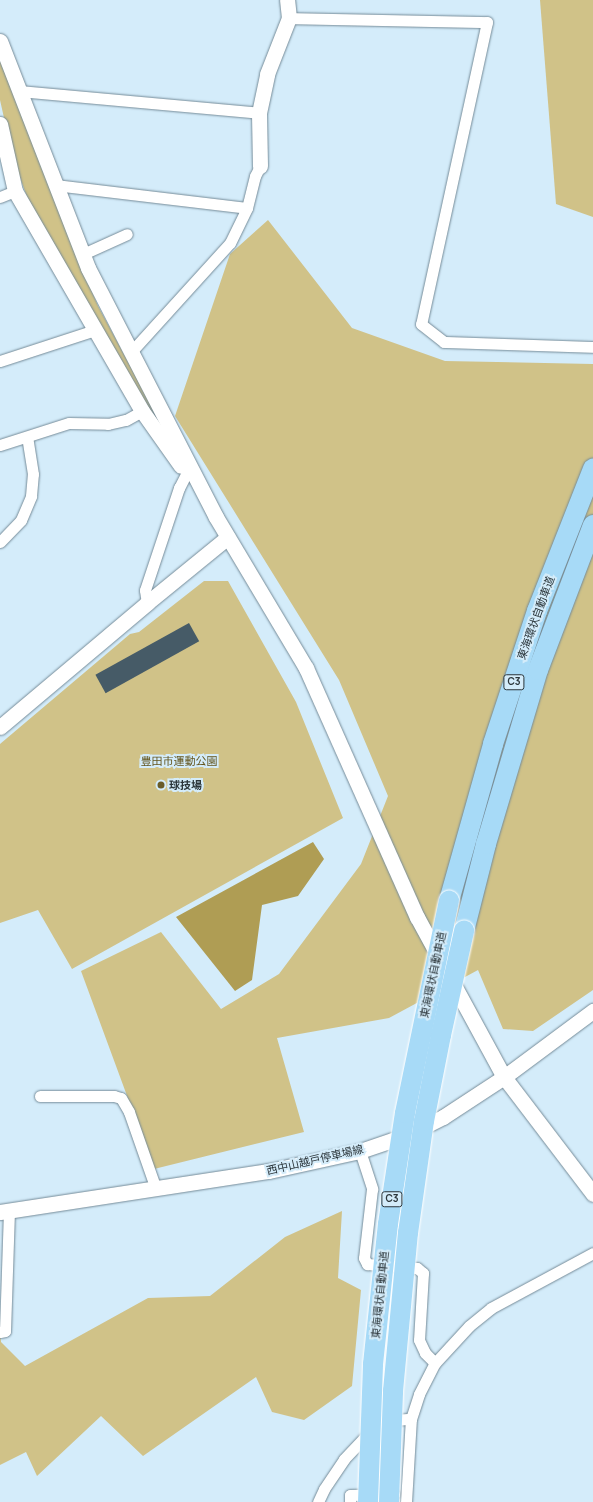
<!DOCTYPE html>
<html>
<head>
<meta charset="utf-8">
<style>
	body { margin:0 }
	#map { position:relative; width:593px; height:1502px; overflow:hidden; background:#d4ecfa; font-family:Manrope,"Noto Sans JP",sans-serif }
	div>[style] { position:absolute }
	.green>* { inset:0; background:#d0c288 }
	.water>* { inset:0; background:#af9d54 }
	.building>* { inset:0; background:#465b67; transform-origin:0 0 }
	.roads { filter:drop-shadow(0 0 1px #758b98) drop-shadow(0 0 1px #758b98) }
	.street>* { height:11px; margin:-5.5px; padding:0 5.5px; transform-origin:5.5px; border-radius:5.5px; background:#fff }
	.secondary>* { height:15px; margin:-7.5px; padding:0 7.5px; transform-origin:7.5px; border-radius:7.5px; background:#fff }
	.highway>* { height:20px; margin:-10px; padding:0 10px; transform-origin:10px; border-radius:10px; background:#a7daf7 }
	.bridges { filter:drop-shadow(0 0 1px #fff) drop-shadow(0 0 1px #fff) }
	.highway-bridge>* { height:20px; margin:-10px; padding:0 10px; transform-origin:10px; border-radius:10px; background:#a7daf7 }
	.dots>* { width:11px; height:11px; translate:-50% -50%; box-sizing:border-box; border:2px solid #d4ecfa; border-radius:50% }
	span { translate:-50% -50%; white-space:nowrap; text-align:center; line-height:1.15; -webkit-text-stroke:4px #d4ecfa; paint-order:stroke }
	.shield-label span { padding:1px 3px; background:#d4ecfa; border:1px solid; border-radius:3px; -webkit-text-stroke-width:0 }
	.shield-label { font-size:10px; color:#2b353a; font-weight:700 }
	.street-label { font-size:11px; color:#2b353a }
	.park-label { font-size:11px; color:#63551e }
	.poi-label { font-size:11px; color:#2b353a; font-weight:700 }
	.left { translate:0 -50%; text-align:left }
</style>
</head>
<body>
<div id="map">
	<div class="green">
		<div style="clip-path:polygon(540px 0,593px 0,593px 217px,556px 204px)"></div>
		<div style="clip-path:polygon(0 53px,58px 209px,98px 306px,176px 451px,137px 389px,27px 197px,13px 158px,0 100px)"></div>
		<div style="clip-path:polygon(268px 220px,352px 328px,445px 361px,593px 364px,593px 990px,533px 1031px,503px 1029px,478px 970px,389px 1018px,277px 1038px,304px 1132px,154px 1169px,81px 971px,161px 932px,221px 1009px,279px 974px,361px 864px,388px 796px,339px 680px,175px 416px,230px 254px)"></div>
		<div style="clip-path:polygon(204px 581px,228px 581px,296px 702px,343px 818px,72px 969px,38px 910px,0 923px,0 744px,130px 634px,139px 632px)"></div>
		<div style="clip-path:polygon(342px 1211px,338px 1278px,361px 1290px,352px 1386px,304px 1420px,272px 1412px,256px 1377px,143px 1456px,101px 1416px,37px 1476px,26px 1452px,0 1465px,0 1329px,1px 1342px,25px 1366px,148px 1298px,210px 1296px,285px 1237px)"></div>
	</div>
	<div class="water">
		<div style="clip-path:polygon(313px 842px,324px 859px,298px 896px,262px 905px,252px 980px,235px 991px,176px 917px)"></div>
	</div>
	<div class="building">
		<div style="left:189px;top:623px;width:21px;height:107px;rotate:61deg"></div>
	</div>
	<div class="roads">
		<div class="street">
			<div style="left:289px;top:18px;width:198px;rotate:1.2deg"></div>
			<div style="left:487px;top:22px;width:309px;rotate:102.3deg"></div>
			<div style="left:421px;top:324px;width:29px;rotate:38deg"></div>
			<div style="left:444px;top:342px;width:149px;rotate:1.9deg"></div>
			<div style="left:19px;top:91px;width:241px;rotate:5.2deg"></div>
			<div style="left:55px;top:185px;width:193px;rotate:6.8deg"></div>
			<div style="left:0;top:197px;width:16px;rotate:-22deg"></div>
			<div style="left:83px;top:254px;width:48px;rotate:-24.4deg"></div>
			<div style="left:131px;top:352px;width:147px;rotate:-47.8deg"></div>
			<div style="left:230px;top:243px;width:39px;rotate:-64deg"></div>
			<div style="left:247px;top:208px;width:33px;rotate:-76deg"></div>
			<div style="left:255px;top:176px;width:11px;rotate:-63deg"></div>
			<div style="left:0;top:361px;width:100px;rotate:-18.1deg"></div>
			<div style="left:0;top:445px;width:72px;rotate:-17.7deg"></div>
			<div style="left:69px;top:423px;width:39px;rotate:1deg"></div>
			<div style="left:108px;top:424px;width:18px;rotate:-13deg"></div>
			<div style="left:126px;top:420px;width:18px;rotate:-29deg"></div>
			<div style="left:0;top:542px;width:30px;rotate:-46deg"></div>
			<div style="left:21px;top:520px;width:26px;rotate:-67deg"></div>
			<div style="left:31px;top:496px;width:22px;rotate:-85deg"></div>
			<div style="left:33px;top:474px;width:37px;rotate:-99deg"></div>
			<div style="left:147px;top:603px;width:13px;rotate:-99deg"></div>
			<div style="left:145px;top:590px;width:108px;rotate:-71.6deg"></div>
			<div style="left:179px;top:488px;width:16px;rotate:-63deg"></div>
			<div style="left:40px;top:1096px;width:74px"></div>
			<div style="left:114px;top:1096px;width:7px;rotate:16deg"></div>
			<div style="left:121px;top:1098px;width:16px;rotate:60deg"></div>
			<div style="left:129px;top:1112px;width:82px;rotate:70.7deg"></div>
			<div style="left:360px;top:1151px;width:40px;rotate:72deg"></div>
			<div style="left:372px;top:1189px;width:69px;rotate:96.6deg"></div>
			<div style="left:364px;top:1258px;width:7px;rotate:63deg"></div>
			<div style="left:367px;top:1264px;width:50px;rotate:4.6deg"></div>
			<div style="left:417px;top:1268px;width:8px;rotate:40deg"></div>
			<div style="left:423px;top:1273px;width:67px;rotate:93.4deg"></div>
			<div style="left:419px;top:1340px;width:14px;rotate:65deg"></div>
			<div style="left:425px;top:1353px;width:14px;rotate:45deg"></div>
			<div style="left:0;top:1332px;width:5px;rotate:-11deg"></div>
			<div style="left:5px;top:1331px;width:120px;rotate:-88.1deg"></div>
			<div style="left:318px;top:1502px;width:14px;rotate:-65deg"></div>
			<div style="left:324px;top:1489px;width:36px;rotate:-56deg"></div>
			<div style="left:344px;top:1459px;width:52px;rotate:-46.5deg"></div>
			<div style="left:380px;top:1421px;width:31px;rotate:-4deg"></div>
			<div style="left:350px;top:1502px;width:7px;rotate:-90deg"></div>
			<div style="left:350px;top:1495px;width:44px;rotate:-1.3deg"></div>
			<div style="left:406px;top:1502px;width:83px;rotate:-86.6deg"></div>
			<div style="left:411px;top:1419px;width:26px;rotate:-72deg"></div>
			<div style="left:419px;top:1394px;width:35px;rotate:-63deg"></div>
			<div style="left:435px;top:1363px;width:50px;rotate:-47.4deg"></div>
			<div style="left:469px;top:1326px;width:28px;rotate:-39deg"></div>
			<div style="left:491px;top:1308px;width:116px;rotate:-28.3deg"></div>
		</div>
		<div class="secondary">
			<div style="left:0;top:41px;width:243px;rotate:68.8deg"></div>
			<div style="left:88px;top:268px;width:280px;rotate:62.8deg"></div>
			<div style="left:216px;top:517px;width:176px;rotate:59.2deg"></div>
			<div style="left:306px;top:668px;width:273px;rotate:66deg"></div>
			<div style="left:417px;top:917px;width:182px;rotate:61.5deg"></div>
			<div style="left:504px;top:1077px;width:147px;rotate:52.7deg"></div>
			<div style="left:0;top:124px;width:69px;rotate:77.4deg"></div>
			<div style="left:15px;top:191px;width:254px;rotate:60deg"></div>
			<div style="left:142px;top:411px;width:67px;rotate:54.7deg"></div>
			<div style="left:260px;top:166px;width:53px;rotate:-91.1deg"></div>
			<div style="left:259px;top:113px;width:40px;rotate:-78deg"></div>
			<div style="left:267px;top:74px;width:60px;rotate:-68.6deg"></div>
			<div style="left:289px;top:18px;width:18px;rotate:-96deg"></div>
			<div style="left:0;top:727px;width:192px;rotate:-40.1deg"></div>
			<div style="left:147px;top:603px;width:104px;rotate:-39.2deg"></div>
			<div style="left:0;top:1212px;width:272px;rotate:-8.7deg"></div>
			<div style="left:269px;top:1171px;width:93px;rotate:-12.4deg"></div>
			<div style="left:360px;top:1151px;width:50px;rotate:-18.8deg"></div>
			<div style="left:407px;top:1135px;width:40px;rotate:-26.6deg"></div>
			<div style="left:443px;top:1117px;width:73px;rotate:-33.3deg"></div>
			<div style="left:504px;top:1077px;width:111px;rotate:-36.6deg"></div>
		</div>
		<div class="highway">
			<div style="left:449px;top:901px;width:163px;rotate:-74.3deg"></div>
			<div style="left:493px;top:744px;width:140px;rotate:-71.7deg"></div>
			<div style="left:537px;top:611px;width:153px;rotate:-68.5deg"></div>
			<div style="left:464px;top:931px;width:90px;rotate:-75.8deg"></div>
			<div style="left:486px;top:844px;width:182px;rotate:-73.4deg"></div>
			<div style="left:538px;top:670px;width:155px;rotate:-69.2deg"></div>
		</div>
	</div>
	<div class="bridges">
		<div class="highway-bridge">
			<div style="left:368px;top:1502px;width:138px;rotate:-87.9deg"></div>
			<div style="left:373px;top:1364px;width:141px;rotate:-83.9deg"></div>
			<div style="left:388px;top:1224px;width:112px;rotate:-81.3deg"></div>
			<div style="left:405px;top:1113px;width:217px;rotate:-78.3deg"></div>
			<div style="left:389px;top:1502px;width:111px;rotate:-87.9deg"></div>
			<div style="left:393px;top:1391px;width:159px;rotate:-84.6deg"></div>
			<div style="left:408px;top:1233px;width:113px;rotate:-81.9deg"></div>
			<div style="left:424px;top:1121px;width:88px;rotate:-78.8deg"></div>
			<div style="left:441px;top:1035px;width:107px;rotate:-77.5deg"></div>
		</div>
	</div>
	<div class="dots">
		<div style="left:161px;top:785px;background:#695c29"></div>
	</div>
	<div class="shield-label">
		<span style="left:514px;top:682px">C3</span>
		<span style="left:392px;top:1199px">C3</span>
	</div>
	<div class="street-label">
		<span style="left:536px;top:618px;rotate:-70deg">東海環状自動車道</span>
		<span style="left:433px;top:975px;rotate:-78deg">東海環状自動車道</span>
		<span style="left:315px;top:1160px;rotate:-13deg">西中山越戸停車場線</span>
		<span style="left:380px;top:1295px;rotate:-84deg">東海環状自動車道</span>
	</div>
	<div class="park-label">
		<span style="left:179px;top:761px">豊田市運動公園</span>
	</div>
	<div class="poi-label">
		<span class="left" style="left:169px;top:785px">球技場</span>
	</div>
</div>
</body>
</html>
